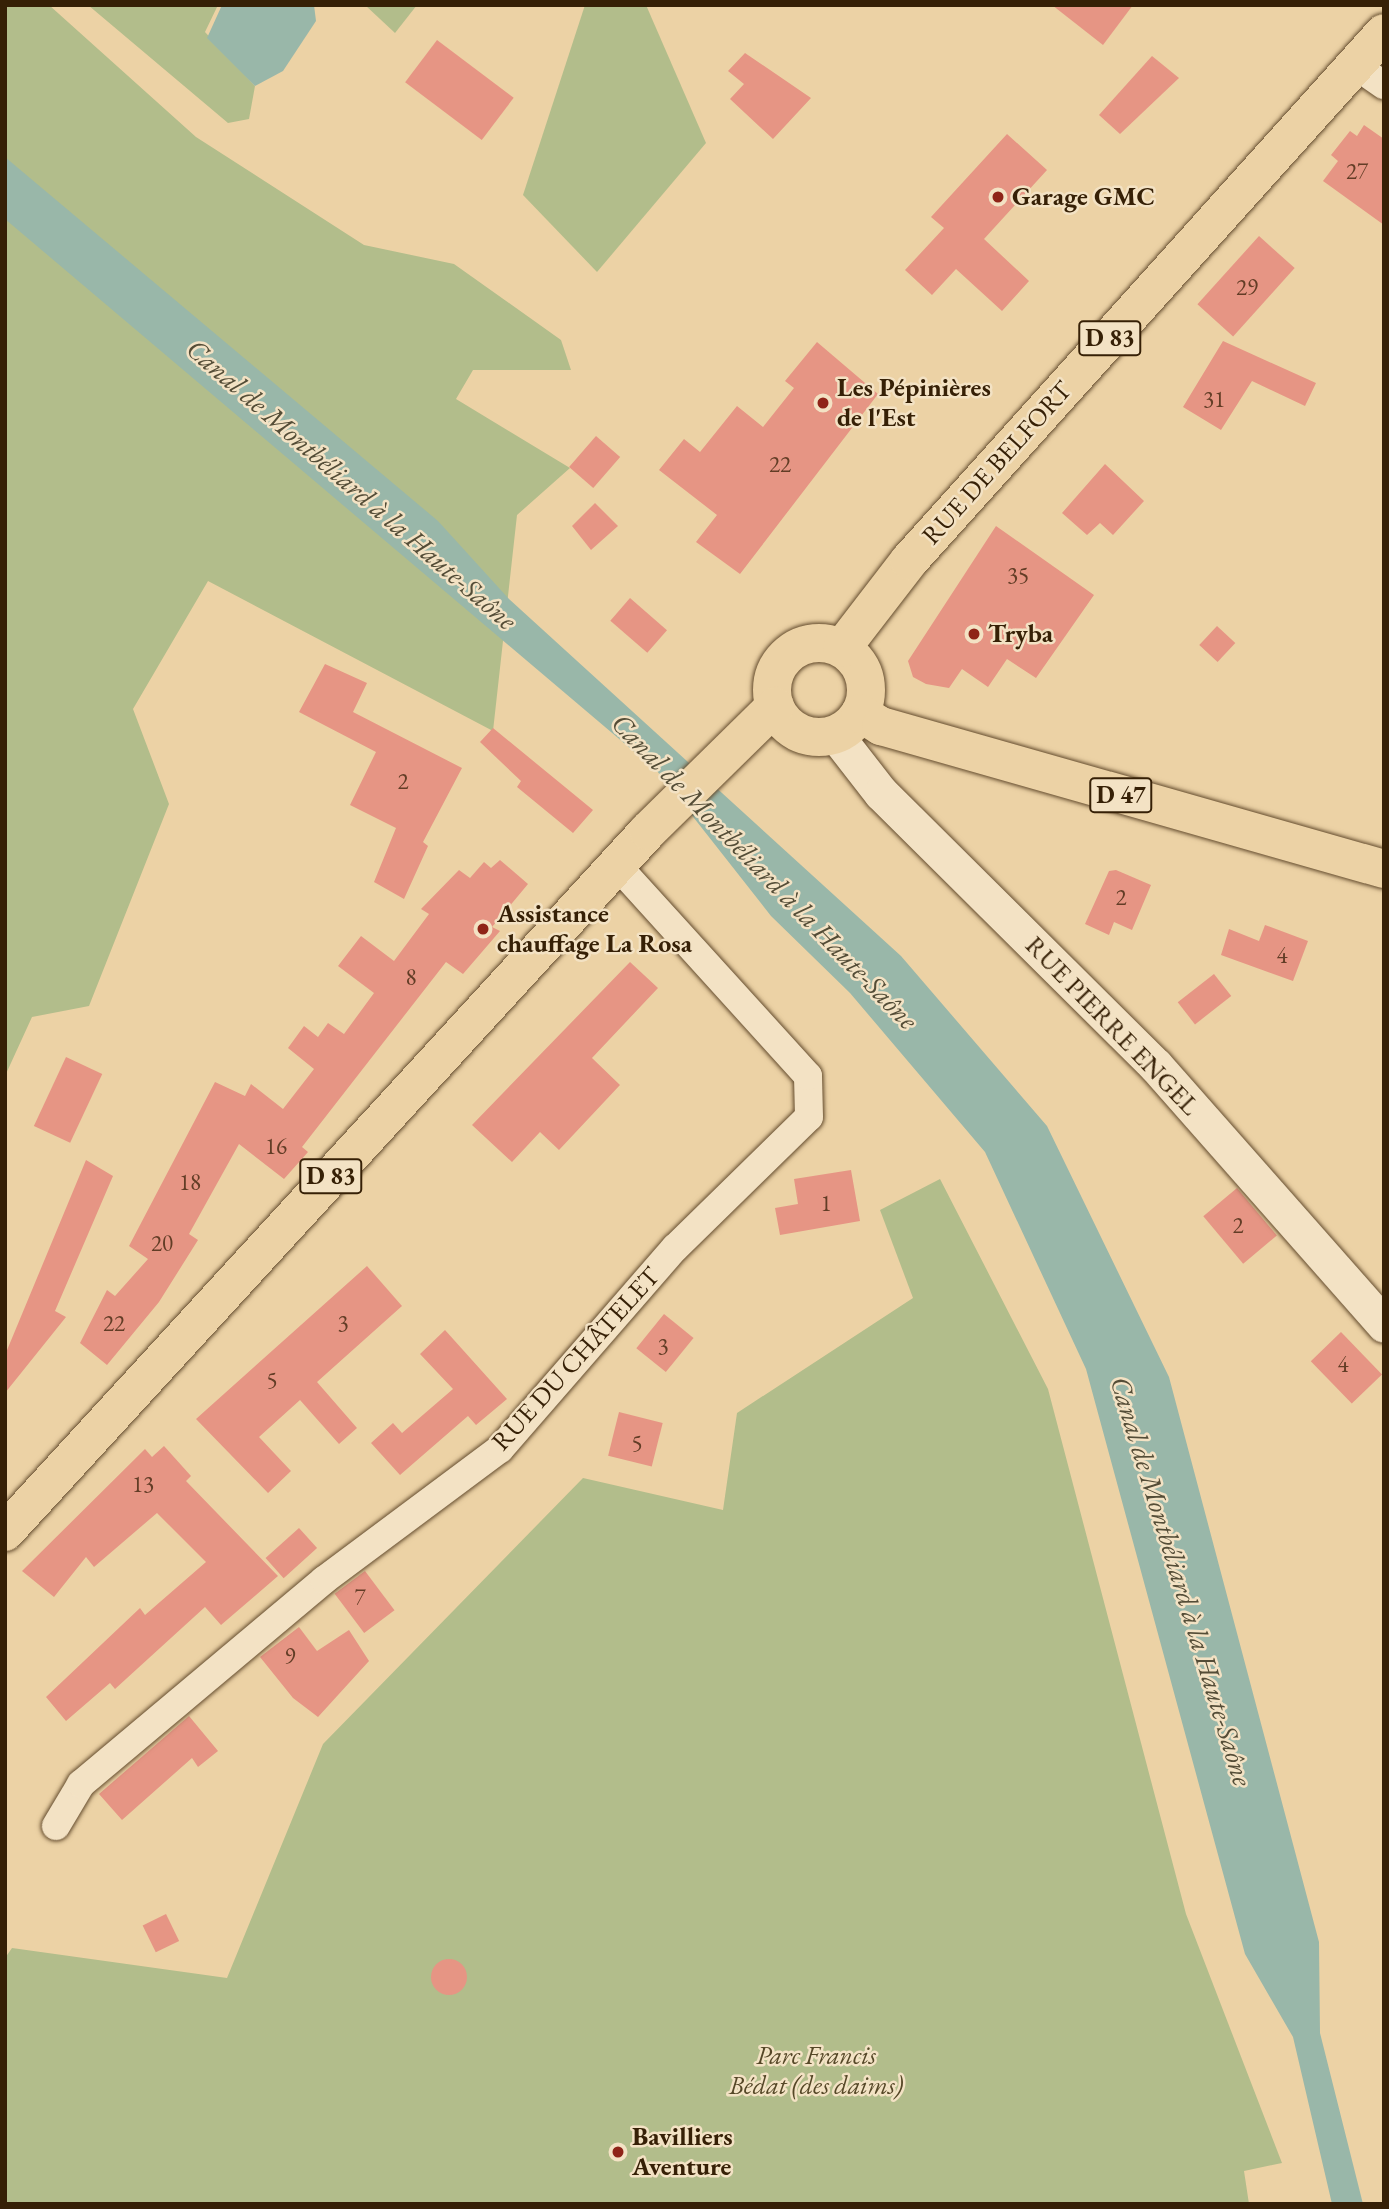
<!DOCTYPE html>
<html>
<head>
<meta charset="utf-8">
<style>
	body { margin:0 }
	#map { position:relative; width:1389px; height:2209px; overflow:hidden; background:#ecd2a5; font-family:"EB Garamond",serif }
	div>[style] { position:absolute }
	.green>* { inset:0; background:#b2bd8b }
	.water>* { inset:0; background:#99b7a9 }
	.building>* { inset:0; background:#e69584; transform-origin:0 0 }
	.round { border-radius:50% }
	.roads { filter:drop-shadow(0 0 2px #644c2e) drop-shadow(0 0 2px #644c2e) }
	.minor>* { height:28px; margin:-14px; padding:0 14px; transform-origin:14px; border-radius:14px; background:#f3e2c4 }
	.tertiary>* { height:35px; margin:-17.5px; padding:0 17.5px; transform-origin:17.5px; border-radius:17.5px; background:#f3e2c4 }
	.primary>* { height:38px; margin:-19px; padding:0 19px; transform-origin:19px; border-radius:19px; background:#ecd2a5 }
	.primary>.ring { margin:-19px; padding:0; box-sizing:content-box; background:none; border:38px solid #ecd2a5; border-radius:50% }
	.dots>* { width:19px; height:19px; translate:-50% -50%; box-sizing:border-box; border:4px solid #f3e2c4; border-radius:50% }
	span { translate:-50% -50%; white-space:nowrap; text-align:center; line-height:1.15; -webkit-text-stroke:5px #f3e2c4; paint-order:stroke }
	.number-label { font-size:23px; color:#623d26 }
	.number-label span { -webkit-text-stroke-width:0 }
	.shield-label span { padding:2px 5px; background:#f3e2c4; border:2px solid; border-radius:5px; -webkit-text-stroke-width:0 }
	.shield-label { font-size:24px; color:#362006; font-weight:700 }
	.poi-label { font-size:26px; color:#362006; font-weight:700 }
	.left { translate:0 -50%; text-align:left }
	.street-label { font-size:26px; color:#362006 }
	.park-label { font-size:26px; color:#554727; font-style:italic }
	.water-label { font-size:28px; color:#544d37; font-style:italic }
	.frame { position:absolute; inset:0; border:7px solid #362006; pointer-events:none }
</style>
</head>
<body>
<div id="map">
	<div class="green">
		<div style="clip-path:polygon(5px 5px,49px 5px,196px 137px,364px 245px,454px 264px,561px 340px,571px 370px,473px 370px,456px 399px,570px 468px,517px 515px,493px 731px,208px 581px,133px 709px,169px 804px,89px 1006px,32px 1017px,5px 1076px)"></div>
		<div style="clip-path:polygon(88px 5px,218px 5px,205px 32px,255px 86px,249px 119px,228px 123px)"></div>
		<div style="clip-path:polygon(365px 5px,417px 5px,395px 33px)"></div>
		<div style="clip-path:polygon(585px 5px,646px 5px,706px 143px,597px 272px,523px 195px)"></div>
		<div style="clip-path:polygon(940px 1179px,1048px 1389px,1186px 1914px,1282px 2163px,1244px 2171px,1249px 2204px,5px 2204px,5px 1958px,12px 1948px,227px 1978px,323px 1744px,583px 1478px,723px 1510px,737px 1413px,913px 1298px,880px 1210px)"></div>
	</div>
	<div class="water">
		<div style="clip-path:polygon(222px 5px,314px 5px,316px 21px,283px 71px,255px 86px,207px 38px)"></div>
		<div style="clip-path:polygon(5px 157px,438px 521px,509px 599px,901px 956px,1047px 1126px,1169px 1377px,1319px 1942px,1320px 2033px,1363px 2204px,1332px 2204px,1293px 2037px,1245px 1954px,1086px 1369px,985px 1152px,850px 993px,771px 916px,657px 771px,5px 219px)"></div>
	</div>
	<div class="building">
		<div style="clip-path:polygon(1052px 5px,1133px 5px,1103px 45px)"></div>
		<div style="left:437px;top:40px;width:96px;height:53px;rotate:37deg"></div>
		<div style="clip-path:polygon(745px 53px,811px 98px,773px 139px,730px 99px,744px 84px,728px 71px)"></div>
		<div style="clip-path:polygon(1152px 56px,1179px 78px,1120px 134px,1099px 115px)"></div>
		<div style="clip-path:polygon(1364px 125px,1384px 139px,1384px 225px,1323px 181px,1338px 161px,1331px 155px,1350px 131px,1357px 136px)"></div>
		<div style="clip-path:polygon(1007px 134px,1047px 170px,984px 239px,1029px 281px,1002px 311px,956px 269px,932px 295px,905px 270px,944px 228px,931px 217px)"></div>
		<div style="left:1259px;top:236px;width:48px;height:92px;rotate:42deg"></div>
		<div style="clip-path:polygon(1223px 341px,1316px 383px,1305px 406px,1252px 381px,1221px 430px,1183px 407px)"></div>
		<div style="clip-path:polygon(817px 342px,878px 394px,740px 574px,696px 542px,717px 515px,659px 470px,684px 439px,700px 452px,737px 406px,763px 427px,794px 388px,785px 381px)"></div>
		<div style="left:596px;top:436px;width:32px;height:41px;rotate:41deg"></div>
		<div style="clip-path:polygon(1105px 464px,1144px 501px,1113px 535px,1100px 523px,1087px 535px,1062px 513px)"></div>
		<div style="clip-path:polygon(595px 503px,618px 526px,591px 550px,572px 526px)"></div>
		<div style="clip-path:polygon(996px 526px,1094px 595px,1036px 678px,1007px 659px,988px 687px,962px 669px,949px 688px,926px 684px,913px 677px,908px 661px)"></div>
		<div style="left:630px;top:598px;width:49px;height:30px;rotate:41deg"></div>
		<div style="left:1217px;top:626px;width:25px;height:26px;rotate:43deg"></div>
		<div style="clip-path:polygon(325px 664px,367px 683px,353px 712px,462px 768px,423px 842px,428px 846px,404px 899px,374px 882px,396px 828px,350px 805px,376px 752px,299px 712px)"></div>
		<div style="clip-path:polygon(493px 728px,593px 810px,573px 833px,517px 787px,521px 781px,480px 742px)"></div>
		<div style="clip-path:polygon(500px 860px,528px 884px,492px 927px,500px 931px,463px 974px,446px 962px,302px 1147px,308px 1152px,284px 1179px,239px 1144px,189px 1234px,198px 1240px,159px 1302px,107px 1365px,80px 1343px,107px 1290px,115px 1296px,148px 1259px,129px 1246px,215px 1082px,245px 1096px,251px 1084px,283px 1109px,314px 1069px,288px 1048px,304px 1026px,318px 1037px,328px 1023px,344px 1034px,374px 993px,338px 966px,361px 936px,394px 961px,429px 914px,421px 909px,459px 870px,470px 878px,484px 862px,491px 868px)"></div>
		<div style="clip-path:polygon(1116px 870px,1151px 885px,1132px 930px,1114px 922px,1109px 935px,1085px 924px,1109px 871px)"></div>
		<div style="clip-path:polygon(1265px 925px,1308px 941px,1293px 981px,1221px 955px,1229px 929px,1259px 941px)"></div>
		<div style="clip-path:polygon(630px 962px,658px 988px,592px 1058px,620px 1085px,559px 1150px,540px 1132px,512px 1162px,472px 1125px)"></div>
		<div style="left:1214px;top:974px;width:28px;height:46px;rotate:52deg"></div>
		<div style="left:66px;top:1057px;width:40px;height:76px;rotate:25deg"></div>
		<div style="clip-path:polygon(86px 1160px,113px 1176px,55px 1311px,66px 1317px,5px 1393px,5px 1355px)"></div>
		<div style="clip-path:polygon(851px 1170px,860px 1221px,780px 1235px,775px 1208px,798px 1204px,794px 1179px)"></div>
		<div style="left:1237px;top:1188px;width:62px;height:44px;rotate:50deg"></div>
		<div style="clip-path:polygon(367px 1266px,402px 1306px,317px 1382px,357px 1428px,339px 1444px,300px 1400px,259px 1437px,291px 1471px,268px 1493px,196px 1419px)"></div>
		<div style="left:664px;top:1314px;width:38px;height:44px;rotate:39deg"></div>
		<div style="clip-path:polygon(445px 1330px,507px 1399px,476px 1425px,468px 1416px,400px 1475px,371px 1443px,393px 1423px,402px 1433px,453px 1389px,420px 1354px)"></div>
		<div style="left:1341px;top:1332px;width:59px;height:42px;rotate:46deg"></div>
		<div style="left:619px;top:1412px;width:45px;height:45px;rotate:14deg"></div>
		<div style="clip-path:polygon(164px 1446px,191px 1476px,186px 1481px,278px 1576px,221px 1625px,205px 1607px,115px 1689px,110px 1683px,66px 1721px,46px 1697px,140px 1608px,145px 1615px,206px 1562px,157px 1513px,94px 1567px,86px 1557px,54px 1597px,22px 1571px,145px 1449px,152px 1457px)"></div>
		<div style="left:299px;top:1528px;width:27px;height:45px;rotate:48deg"></div>
		<div style="left:365px;top:1571px;width:49px;height:38px;rotate:53deg"></div>
		<div style="clip-path:polygon(299px 1627px,317px 1651px,349px 1630px,369px 1661px,318px 1717px,293px 1698px,260px 1657px)"></div>
		<div style="clip-path:polygon(189px 1716px,218px 1751px,198px 1767px,192px 1758px,122px 1820px,99px 1794px)"></div>
		<div style="left:166px;top:1914px;width:30px;height:26px;rotate:64deg"></div>
		<div class="round" style="left:431px;top:1959px;width:36px;height:36px"></div>
	</div>
	<div class="roads">
		<div class="minor">
			<div style="left:1355px;top:65px;width:35px;rotate:35deg"></div>
			<div style="left:56px;top:1826px;width:49px;rotate:-59.2deg"></div>
			<div style="left:81px;top:1784px;width:317px;rotate:-40deg"></div>
			<div style="left:324px;top:1580px;width:219px;rotate:-36.7deg"></div>
			<div style="left:500px;top:1449px;width:267px;rotate:-49deg"></div>
			<div style="left:675px;top:1248px;width:187px;rotate:-44.4deg"></div>
			<div style="left:809px;top:1117px;width:41px;rotate:-91.4deg"></div>
			<div style="left:808px;top:1076px;width:285px;rotate:-132.2deg"></div>
		</div>
		<div class="tertiary">
			<div style="left:835px;top:734px;width:75px;rotate:52.1deg"></div>
			<div style="left:881px;top:793px;width:387px;rotate:44.8deg"></div>
			<div style="left:1156px;top:1066px;width:345px;rotate:48.6deg"></div>
		</div>
		<div class="primary">
			<div class="ring" style="left:772px;top:643px;width:56px;height:56px"></div>
			<div style="left:842px;top:648px;width:110px;rotate:-52.4deg"></div>
			<div style="left:909px;top:561px;width:710px;rotate:-48.02deg"></div>
			<div style="left:860px;top:713px;width:25px;rotate:32deg"></div>
			<div style="left:881px;top:726px;width:523px;rotate:15.87deg"></div>
			<div style="left:5px;top:1532px;width:951px;rotate:-47.47deg"></div>
			<div style="left:648px;top:831px;width:178px;rotate:-44.5deg"></div>
		</div>
	</div>
	<div class="dots">
		<div style="left:998px;top:197px;background:#8f2418"></div>
		<div style="left:823px;top:403px;background:#8f2418"></div>
		<div style="left:974px;top:634px;background:#8f2418"></div>
		<div style="left:483px;top:929px;background:#8f2418"></div>
		<div style="left:618px;top:2152px;background:#8f2418"></div>
	</div>
	<div class="number-label">
		<span style="left:1357px;top:171px">27</span>
		<span style="left:1247px;top:287px">29</span>
		<span style="left:1214px;top:399px">31</span>
		<span style="left:780px;top:464px">22</span>
		<span style="left:1018px;top:575px">35</span>
		<span style="left:403px;top:781px">2</span>
		<span style="left:1121px;top:897px">2</span>
		<span style="left:1282px;top:955px">4</span>
		<span style="left:411px;top:977px">8</span>
		<span style="left:276px;top:1146px">16</span>
		<span style="left:190px;top:1182px">18</span>
		<span style="left:826px;top:1203px">1</span>
		<span style="left:1238px;top:1225px">2</span>
		<span style="left:162px;top:1243px">20</span>
		<span style="left:114px;top:1323px">22</span>
		<span style="left:343px;top:1323px">3</span>
		<span style="left:663px;top:1346px">3</span>
		<span style="left:1343px;top:1364px">4</span>
		<span style="left:272px;top:1380px">5</span>
		<span style="left:637px;top:1443px">5</span>
		<span style="left:143px;top:1484px">13</span>
		<span style="left:360px;top:1597px">7</span>
		<span style="left:290px;top:1656px">9</span>
	</div>
	<div class="shield-label">
		<span style="left:1110px;top:338px">D 83</span>
		<span style="left:1121px;top:795px">D 47</span>
		<span style="left:331px;top:1176px">D 83</span>
	</div>
	<div class="poi-label">
		<span class="left" style="left:1012px;top:197px">Garage GMC</span>
		<span class="left" style="left:837px;top:403px">Les Pépinières<br>de l'Est</span>
		<span class="left" style="left:988px;top:634px">Tryba</span>
		<span class="left" style="left:497px;top:929px">Assistance<br>chauffage La Rosa</span>
		<span class="left" style="left:632px;top:2152px">Bavilliers<br>Aventure</span>
	</div>
	<div class="street-label">
		<span style="left:997px;top:463px;rotate:-48deg">RUE DE BELFORT</span>
		<span style="left:1112px;top:1026px;rotate:46deg">RUE PIERRE ENGEL</span>
		<span style="left:576px;top:1359px;rotate:-48deg">RUE DU CHÂTELET</span>
	</div>
	<div class="park-label">
		<span style="left:816px;top:2071px">Parc Francis<br>Bédat (des daims)</span>
	</div>
	<div class="water-label">
		<span style="left:352px;top:484px;rotate:41deg">Canal de Montbéliard à la Haute-Saône</span>
		<span style="left:765px;top:871px;rotate:46deg">Canal de Montbéliard à la Haute-Saône</span>
		<span style="left:1182px;top:1581px;rotate:73deg">Canal de Montbéliard à la Haute-Saône</span>
	</div>
	<div class="frame"></div>
</div>
</body>
</html>
